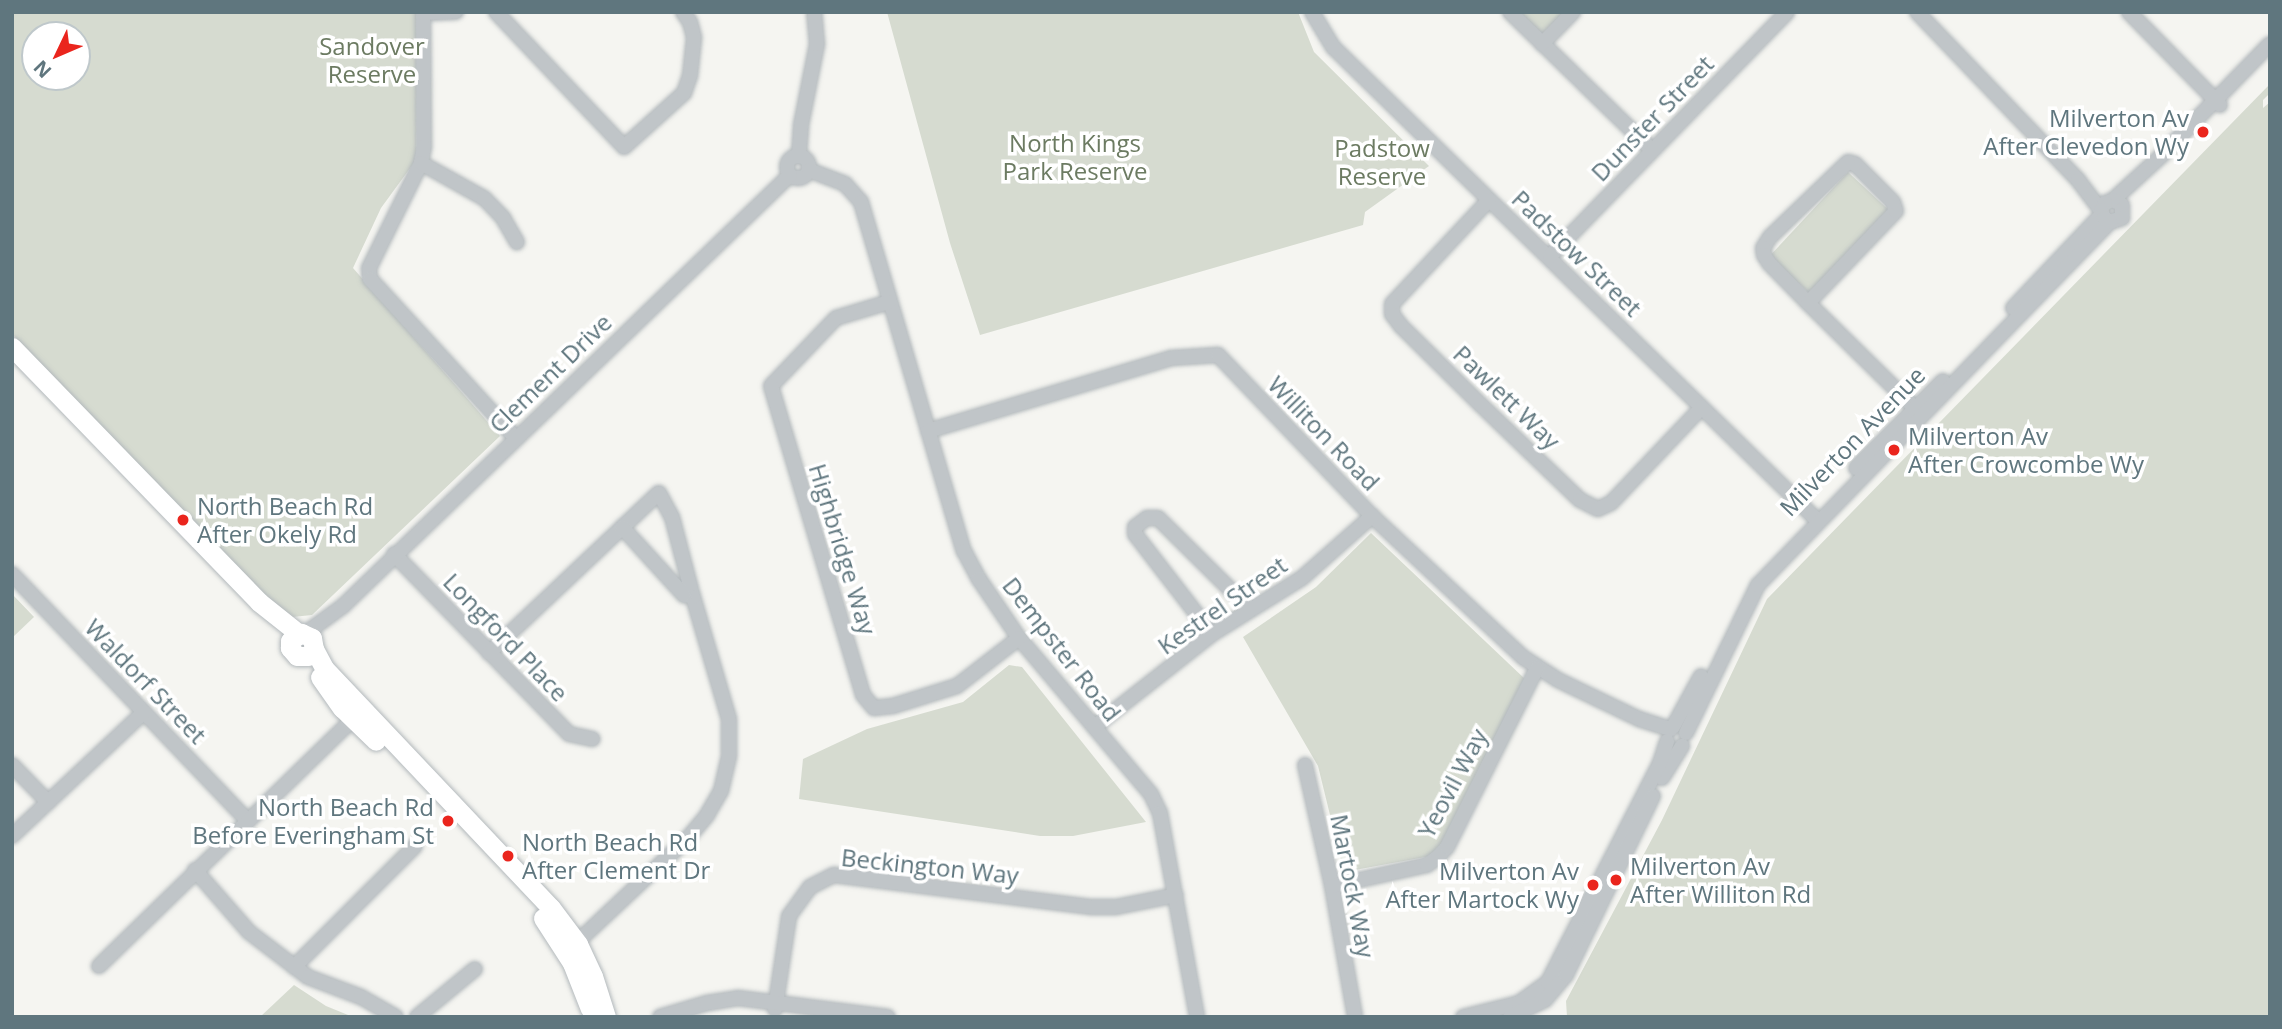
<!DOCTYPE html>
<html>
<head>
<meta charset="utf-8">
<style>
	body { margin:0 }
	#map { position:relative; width:2282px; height:1029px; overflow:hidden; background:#f5f5f1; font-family:"Open Sans",sans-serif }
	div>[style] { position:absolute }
	.green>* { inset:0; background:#d6dbd0; transform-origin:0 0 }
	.roads { filter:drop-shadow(0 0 2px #b3b9bc) drop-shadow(0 0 2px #b3b9bc) }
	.minor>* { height:14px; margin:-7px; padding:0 7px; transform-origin:7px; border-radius:7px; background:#c0c5c8 }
	.minor>.ring { margin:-7px; padding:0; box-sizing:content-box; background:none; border:14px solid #c0c5c8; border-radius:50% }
	.major>* { height:19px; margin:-9.5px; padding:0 9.5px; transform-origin:9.5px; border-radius:9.5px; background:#fff }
	.dots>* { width:19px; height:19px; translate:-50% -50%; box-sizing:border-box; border:4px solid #fff; border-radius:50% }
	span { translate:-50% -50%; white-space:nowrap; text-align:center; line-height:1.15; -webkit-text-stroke:7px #fff; paint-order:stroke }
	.park-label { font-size:24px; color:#6c7b62 }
	.street-label { font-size:24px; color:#5f767e }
	.poi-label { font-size:24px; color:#5f767e }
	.right { translate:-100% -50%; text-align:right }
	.left { translate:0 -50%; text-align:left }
	.frame { position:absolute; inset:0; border:14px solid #5f767e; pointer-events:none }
	.north { position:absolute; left:21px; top:21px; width:70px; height:70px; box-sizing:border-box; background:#fff; border:2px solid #bfc8cb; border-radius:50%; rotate:226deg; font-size:19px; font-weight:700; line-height:28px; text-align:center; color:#5f767e }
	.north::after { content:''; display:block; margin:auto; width:24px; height:32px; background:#ea251d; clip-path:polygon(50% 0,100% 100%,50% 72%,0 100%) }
</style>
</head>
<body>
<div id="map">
	<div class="green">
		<div style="clip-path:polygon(evenodd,12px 12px,417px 12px,416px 160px,381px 208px,353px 268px,500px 436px,312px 615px,292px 617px,278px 609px,12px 334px,12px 12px,35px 35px,77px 35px,77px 77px,35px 77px,35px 35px)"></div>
		<div style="clip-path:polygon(887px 12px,1298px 12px,1314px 52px,1429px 166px,1365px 212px,1363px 225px,980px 335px,950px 243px)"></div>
		<div style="clip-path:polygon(1519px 12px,1572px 12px,1546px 38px)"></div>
		<div style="clip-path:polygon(2270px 84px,2270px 93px,2263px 100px,2263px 108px,2270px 102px,2270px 1017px,1567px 1017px,1566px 1001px,1662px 820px,1767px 599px)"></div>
		<div style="left:1848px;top:172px;width:60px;height:115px;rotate:43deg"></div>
		<div style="clip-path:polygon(1371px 533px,1525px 679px,1436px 855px,1344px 872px,1318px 766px,1243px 637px,1316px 587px)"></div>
		<div style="clip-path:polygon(12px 594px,34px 617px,12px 638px)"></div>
		<div style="clip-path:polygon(1009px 665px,1022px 667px,1146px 822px,1073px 836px,1040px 836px,799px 799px,803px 759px,867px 729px,963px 702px)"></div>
		<div style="clip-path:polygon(294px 985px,326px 1006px,353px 1017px,260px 1017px)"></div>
	</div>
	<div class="roads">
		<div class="minor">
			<div style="left:423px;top:12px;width:135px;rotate:89.6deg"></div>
			<div style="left:424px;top:147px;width:16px;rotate:101deg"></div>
			<div style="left:421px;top:163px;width:117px;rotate:116.3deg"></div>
			<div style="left:369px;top:268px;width:11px;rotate:85deg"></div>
			<div style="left:370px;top:279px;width:214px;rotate:47.5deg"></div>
			<div style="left:496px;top:12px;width:186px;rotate:46.5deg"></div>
			<div style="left:624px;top:147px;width:81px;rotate:-42deg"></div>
			<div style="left:684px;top:93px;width:18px;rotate:-71deg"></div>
			<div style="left:690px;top:76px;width:39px;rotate:-84deg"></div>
			<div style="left:694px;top:37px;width:16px;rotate:-105deg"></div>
			<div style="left:690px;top:22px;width:12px;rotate:-125deg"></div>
			<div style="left:1312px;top:12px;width:41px;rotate:59deg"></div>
			<div style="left:1333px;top:47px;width:678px;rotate:44.34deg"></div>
			<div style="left:1510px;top:12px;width:198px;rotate:44.2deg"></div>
			<div style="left:1917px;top:12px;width:233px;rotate:46.2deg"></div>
			<div style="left:2078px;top:180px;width:38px;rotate:53deg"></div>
			<div style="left:2129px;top:12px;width:130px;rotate:45.6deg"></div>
			<div style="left:423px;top:13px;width:33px;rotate:-2deg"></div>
			<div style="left:1542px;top:44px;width:45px;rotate:-45.9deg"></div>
			<div style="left:799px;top:155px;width:30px;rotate:-86deg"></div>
			<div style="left:801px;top:125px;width:83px;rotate:-78.8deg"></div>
			<div style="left:817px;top:44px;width:32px;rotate:-95deg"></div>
			<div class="ring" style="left:787px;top:156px;width:8px;height:8px"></div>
			<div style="left:421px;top:163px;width:72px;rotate:29.1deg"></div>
			<div style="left:484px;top:198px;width:28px;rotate:46deg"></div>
			<div style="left:503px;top:218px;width:28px;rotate:60deg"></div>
			<div style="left:809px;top:170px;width:39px;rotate:21deg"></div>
			<div style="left:845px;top:184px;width:24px;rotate:48deg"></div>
			<div style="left:861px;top:202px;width:364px;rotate:73.6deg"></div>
			<div style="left:964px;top:551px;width:32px;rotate:62deg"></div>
			<div style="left:979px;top:579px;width:71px;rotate:55.9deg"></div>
			<div style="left:1019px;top:638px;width:204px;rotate:49.8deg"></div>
			<div style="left:1151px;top:794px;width:21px;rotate:65deg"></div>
			<div style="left:1160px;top:813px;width:207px;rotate:79.7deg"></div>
			<div style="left:1489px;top:200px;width:142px;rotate:133deg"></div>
			<div style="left:1392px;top:304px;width:10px;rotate:90deg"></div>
			<div style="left:1392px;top:314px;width:15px;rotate:53deg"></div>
			<div style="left:1401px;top:326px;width:112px;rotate:44.6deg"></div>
			<div style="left:1481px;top:405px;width:137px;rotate:43.8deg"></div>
			<div style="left:1580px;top:500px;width:20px;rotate:27deg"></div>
			<div style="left:1598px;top:509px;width:14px;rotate:-25deg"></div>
			<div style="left:1611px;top:503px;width:132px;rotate:-46.5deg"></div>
			<div style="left:2113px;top:200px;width:65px;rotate:-42.5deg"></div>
			<div style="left:2161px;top:156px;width:156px;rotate:-45.8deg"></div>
			<div style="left:1550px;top:256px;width:340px;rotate:-45.8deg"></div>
			<div style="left:889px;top:302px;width:55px;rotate:163.2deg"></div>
			<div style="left:836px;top:318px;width:94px;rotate:133.7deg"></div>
			<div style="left:771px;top:386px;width:322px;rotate:73.4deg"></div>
			<div style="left:863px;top:695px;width:17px;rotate:50deg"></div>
			<div style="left:874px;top:708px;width:19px;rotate:-6deg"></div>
			<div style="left:893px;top:706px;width:67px;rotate:-17.4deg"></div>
			<div style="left:957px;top:686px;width:78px;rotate:-37.7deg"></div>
			<div style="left:1808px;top:303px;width:127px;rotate:-46.3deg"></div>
			<div style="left:1896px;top:211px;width:9px;rotate:-108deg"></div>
			<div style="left:1893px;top:202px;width:54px;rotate:-135deg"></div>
			<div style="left:1855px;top:164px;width:7px;rotate:-164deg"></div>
			<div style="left:1848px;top:162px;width:108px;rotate:136.1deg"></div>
			<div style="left:1770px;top:237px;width:13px;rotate:122deg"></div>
			<div style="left:1763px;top:248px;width:7px;rotate:82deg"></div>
			<div style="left:1764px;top:255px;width:9px;rotate:58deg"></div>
			<div style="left:1769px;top:263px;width:56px;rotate:45.7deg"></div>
			<div style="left:1808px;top:303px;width:150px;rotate:44.5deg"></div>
			<div style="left:1915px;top:408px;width:8px;rotate:45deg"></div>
			<div style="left:2013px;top:308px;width:129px;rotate:-46.6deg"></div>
			<div style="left:928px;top:431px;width:254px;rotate:-16.7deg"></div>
			<div style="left:1171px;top:358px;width:47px;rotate:-3.7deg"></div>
			<div style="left:1218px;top:355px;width:223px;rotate:46.3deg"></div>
			<div style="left:1372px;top:516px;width:208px;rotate:43.1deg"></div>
			<div style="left:1524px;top:658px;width:40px;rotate:32.9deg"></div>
			<div style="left:1558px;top:680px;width:90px;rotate:25.7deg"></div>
			<div style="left:1639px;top:719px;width:33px;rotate:18deg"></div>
			<div style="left:1856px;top:468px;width:123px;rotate:-45deg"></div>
			<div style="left:394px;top:554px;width:251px;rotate:45.8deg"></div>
			<div style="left:569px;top:734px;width:24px;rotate:12deg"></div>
			<div style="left:12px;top:574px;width:340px;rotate:46.3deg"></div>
			<div style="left:306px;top:633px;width:46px;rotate:-36.1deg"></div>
			<div style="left:343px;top:606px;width:621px;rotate:-43.96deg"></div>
			<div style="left:1212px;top:634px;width:126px;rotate:-127.6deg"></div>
			<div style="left:1135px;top:534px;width:7px;rotate:-90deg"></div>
			<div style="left:1135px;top:527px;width:15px;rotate:-37deg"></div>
			<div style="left:1147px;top:518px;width:11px"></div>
			<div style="left:1158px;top:518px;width:129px;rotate:44.7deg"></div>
			<div style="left:489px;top:653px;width:233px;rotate:-43.3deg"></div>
			<div style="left:659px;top:493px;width:27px;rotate:62deg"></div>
			<div style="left:672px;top:517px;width:83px;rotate:75.3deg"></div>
			<div style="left:1094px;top:727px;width:150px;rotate:-38.2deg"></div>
			<div style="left:1212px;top:634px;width:106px;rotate:-31.9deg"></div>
			<div style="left:1302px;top:578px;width:94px;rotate:-41.5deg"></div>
			<div style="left:1673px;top:727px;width:58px;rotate:-61.2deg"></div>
			<div style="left:1686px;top:733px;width:165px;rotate:-64.1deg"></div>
			<div style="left:1758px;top:585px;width:506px;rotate:-45.88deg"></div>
			<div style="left:2110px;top:222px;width:13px;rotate:-18deg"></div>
			<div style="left:2122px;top:218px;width:13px;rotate:-90deg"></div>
			<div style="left:2122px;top:205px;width:10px;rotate:-151deg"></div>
			<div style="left:2113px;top:200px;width:9px;rotate:159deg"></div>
			<div style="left:2105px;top:203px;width:8px;rotate:120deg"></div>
			<div style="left:2101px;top:210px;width:9px;rotate:69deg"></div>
			<div style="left:2104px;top:218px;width:7px;rotate:34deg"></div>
			<div style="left:12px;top:765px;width:52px;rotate:45.8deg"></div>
			<div style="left:1305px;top:765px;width:124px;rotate:77.4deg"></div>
			<div style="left:1332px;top:886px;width:133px;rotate:80deg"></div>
			<div style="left:1662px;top:778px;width:38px;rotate:-58deg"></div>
			<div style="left:12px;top:836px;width:181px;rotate:-43.2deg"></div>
			<div style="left:195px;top:870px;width:82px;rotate:48.9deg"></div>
			<div style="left:249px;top:932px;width:74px;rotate:37.3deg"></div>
			<div style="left:308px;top:977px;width:57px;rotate:20.7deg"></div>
			<div style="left:361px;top:997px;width:40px;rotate:29.7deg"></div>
			<div style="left:1332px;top:886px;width:97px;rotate:-12.5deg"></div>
			<div style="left:1427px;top:865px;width:14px;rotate:-36deg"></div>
			<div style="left:1438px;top:857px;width:13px;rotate:-48deg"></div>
			<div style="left:1447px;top:847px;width:200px;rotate:-63.3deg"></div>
			<div style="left:572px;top:947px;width:159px;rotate:-43.2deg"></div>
			<div style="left:688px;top:838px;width:30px;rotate:-50deg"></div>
			<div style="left:707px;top:815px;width:28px;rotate:-60deg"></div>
			<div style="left:721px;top:791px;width:36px;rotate:-77deg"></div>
			<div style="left:729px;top:756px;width:37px;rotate:-90deg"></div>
			<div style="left:729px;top:719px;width:127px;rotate:-106.4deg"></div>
			<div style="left:693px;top:597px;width:9px;rotate:-167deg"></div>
			<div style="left:684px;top:595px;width:92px;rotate:-132.4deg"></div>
			<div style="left:99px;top:966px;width:363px;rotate:-44.2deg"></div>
			<div style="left:294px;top:967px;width:171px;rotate:-45deg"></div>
			<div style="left:775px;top:1009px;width:94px;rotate:-81.4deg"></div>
			<div style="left:789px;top:916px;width:36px;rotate:-54deg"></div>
			<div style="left:810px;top:887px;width:27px;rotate:-27deg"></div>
			<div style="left:834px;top:875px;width:260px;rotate:7.1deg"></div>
			<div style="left:1092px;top:907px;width:24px"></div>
			<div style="left:1116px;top:907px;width:61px;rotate:-11.3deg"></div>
			<div style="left:417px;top:1017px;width:75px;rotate:-39.6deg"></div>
			<div style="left:660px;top:1017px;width:49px;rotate:-16.6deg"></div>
			<div style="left:707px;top:1003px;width:31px;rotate:-9deg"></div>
			<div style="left:738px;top:998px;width:151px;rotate:7.2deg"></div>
			<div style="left:1463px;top:1017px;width:58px;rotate:-14deg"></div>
			<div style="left:1519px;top:1003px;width:36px;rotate:-36deg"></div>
			<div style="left:1548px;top:982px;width:246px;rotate:-62.9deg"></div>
			<div style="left:1660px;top:763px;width:23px;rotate:-72deg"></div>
			<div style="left:1510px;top:1017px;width:39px;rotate:-26deg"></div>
			<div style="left:1545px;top:1000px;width:33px;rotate:-50deg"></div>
			<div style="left:1566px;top:975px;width:199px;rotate:-64.1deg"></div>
		</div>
		<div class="major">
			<div style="left:12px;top:347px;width:355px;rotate:45.9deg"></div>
			<div style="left:259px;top:602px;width:50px;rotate:38.5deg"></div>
			<div style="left:314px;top:649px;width:9px;rotate:131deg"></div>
			<div style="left:308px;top:656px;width:11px;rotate:180deg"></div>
			<div style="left:297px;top:656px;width:11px;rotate:-131deg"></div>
			<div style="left:290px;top:648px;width:7px;rotate:-90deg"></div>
			<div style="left:290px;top:641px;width:14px;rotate:-36deg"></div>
			<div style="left:301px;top:633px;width:12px;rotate:24deg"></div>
			<div style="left:312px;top:638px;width:11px;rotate:80deg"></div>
			<div style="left:314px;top:649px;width:21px;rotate:62deg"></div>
			<div style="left:324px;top:668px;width:330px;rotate:46.6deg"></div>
			<div style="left:551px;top:908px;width:45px;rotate:53.1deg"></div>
			<div style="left:578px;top:944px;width:35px;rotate:65deg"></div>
			<div style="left:593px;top:976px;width:43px;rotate:72.4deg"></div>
			<div style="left:320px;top:677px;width:38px;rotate:55deg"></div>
			<div style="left:342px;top:708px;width:47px;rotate:44.1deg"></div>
			<div style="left:543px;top:918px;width:54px;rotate:57.2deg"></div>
			<div style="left:572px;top:963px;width:49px;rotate:68.6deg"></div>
		</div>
	</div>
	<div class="dots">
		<div style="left:2203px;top:132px;background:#ea251d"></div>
		<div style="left:1894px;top:450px;background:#ea251d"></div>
		<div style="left:183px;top:520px;background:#ea251d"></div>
		<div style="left:448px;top:821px;background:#ea251d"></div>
		<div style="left:508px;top:856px;background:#ea251d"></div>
		<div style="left:1616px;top:880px;background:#ea251d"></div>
		<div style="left:1593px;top:885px;background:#ea251d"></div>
	</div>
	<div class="park-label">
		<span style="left:372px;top:60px">Sandover<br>Reserve</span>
		<span style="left:1075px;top:157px">North Kings<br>Park Reserve</span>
		<span style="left:1382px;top:162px">Padstow<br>Reserve</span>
	</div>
	<div class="street-label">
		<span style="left:1652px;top:118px;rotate:-46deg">Dunster Street</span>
		<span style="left:1577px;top:253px;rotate:44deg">Padstow Street</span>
		<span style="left:550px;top:373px;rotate:-44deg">Clement Drive</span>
		<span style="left:1507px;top:397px;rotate:44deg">Pawlett Way</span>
		<span style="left:1324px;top:433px;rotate:46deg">Williton Road</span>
		<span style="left:1852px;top:441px;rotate:-46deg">Milverton Avenue</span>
		<span style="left:843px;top:549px;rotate:73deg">Highbridge Way</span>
		<span style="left:1222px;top:605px;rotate:-35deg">Kestrel Street</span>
		<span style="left:506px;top:637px;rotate:46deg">Longford Place</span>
		<span style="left:1062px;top:649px;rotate:52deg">Dempster Road</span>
		<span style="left:146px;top:681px;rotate:46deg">Waldorf Street</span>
		<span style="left:1452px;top:783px;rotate:-62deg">Yeovil Way</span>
		<span style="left:930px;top:866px;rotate:6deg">Beckington Way</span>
		<span style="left:1353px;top:886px;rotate:79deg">Martock Way</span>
	</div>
	<div class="poi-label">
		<span class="right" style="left:2189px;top:132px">Milverton Av<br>After Clevedon Wy</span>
		<span class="left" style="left:1908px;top:450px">Milverton Av<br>After Crowcombe Wy</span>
		<span class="left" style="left:197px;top:520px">North Beach Rd<br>After Okely Rd</span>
		<span class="right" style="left:434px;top:821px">North Beach Rd<br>Before Everingham St</span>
		<span class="left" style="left:522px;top:856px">North Beach Rd<br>After Clement Dr</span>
		<span class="left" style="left:1630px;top:880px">Milverton Av<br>After Williton Rd</span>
		<span class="right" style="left:1579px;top:885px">Milverton Av<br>After Martock Wy</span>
	</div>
	<div class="frame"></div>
	<div class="north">N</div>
</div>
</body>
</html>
